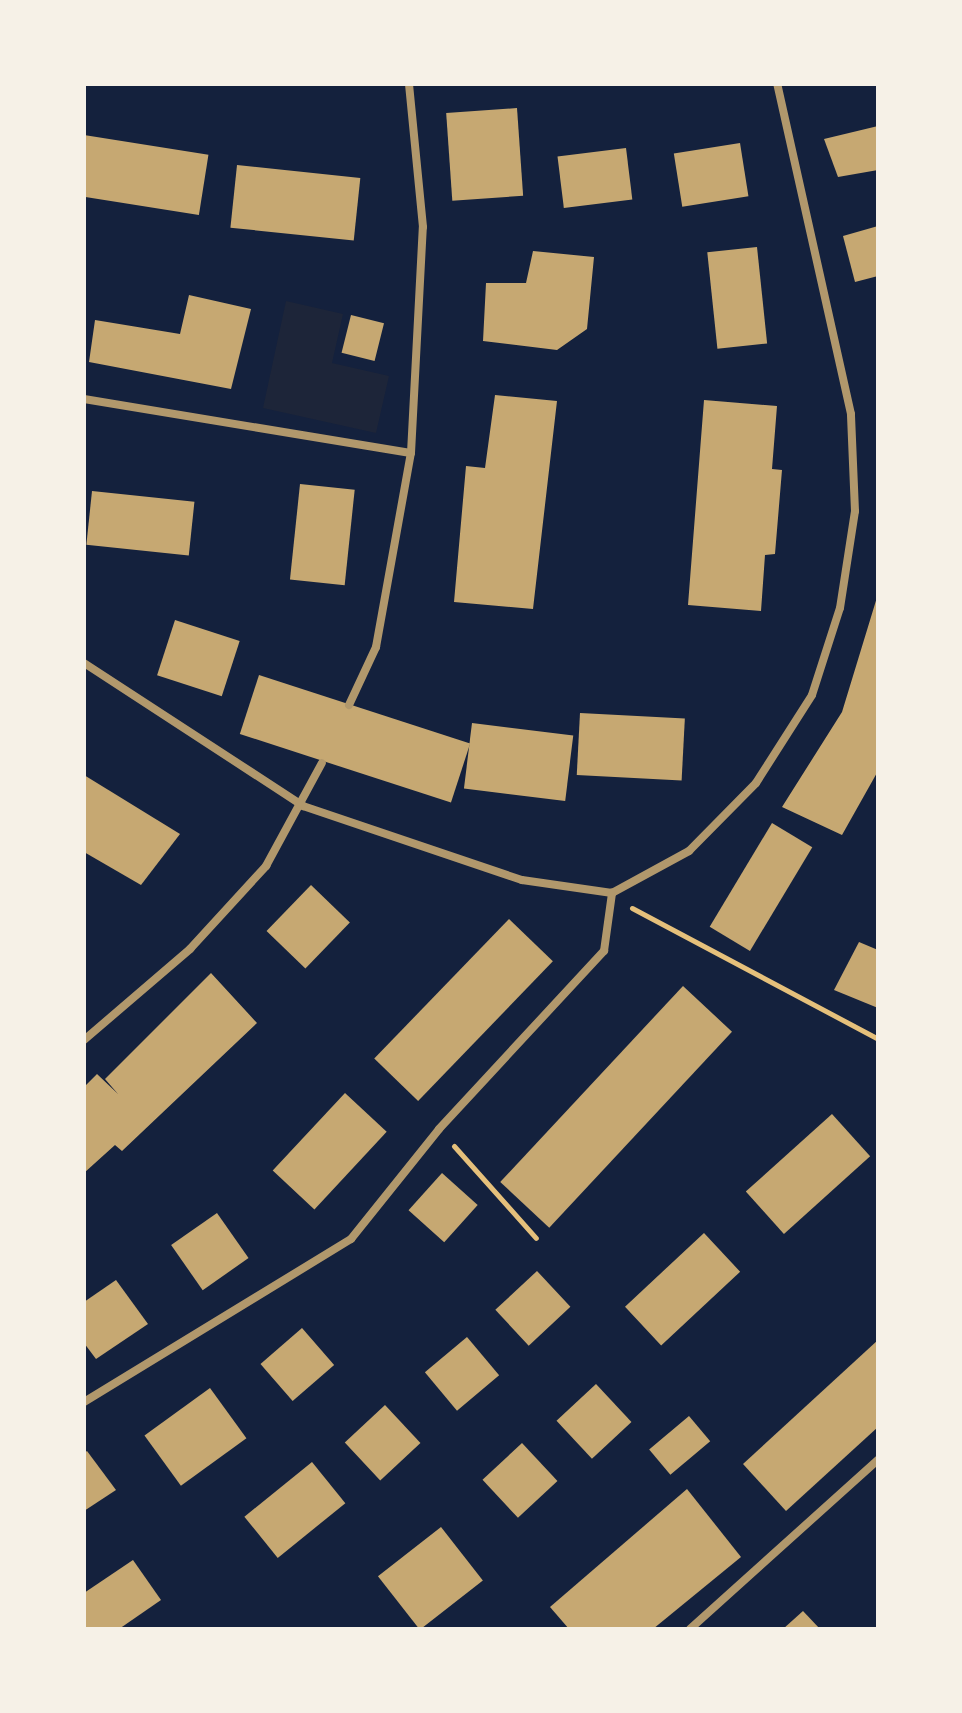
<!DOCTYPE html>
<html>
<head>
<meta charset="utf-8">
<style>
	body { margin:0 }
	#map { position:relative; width:962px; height:1713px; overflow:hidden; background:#14213d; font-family:"Asap Condensed",sans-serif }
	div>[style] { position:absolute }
	.green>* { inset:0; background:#1d2539 }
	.building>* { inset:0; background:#c6a872; transform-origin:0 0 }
	.path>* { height:5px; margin:-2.5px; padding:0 2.5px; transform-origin:2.5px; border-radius:2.5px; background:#e5c07b }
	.minor>* { height:8px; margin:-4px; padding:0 4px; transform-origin:4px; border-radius:4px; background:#b1986c }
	span { translate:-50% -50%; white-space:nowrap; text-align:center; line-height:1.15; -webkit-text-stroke:6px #f6f1e7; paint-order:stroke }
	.frame { position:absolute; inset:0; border:86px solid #f6f1e7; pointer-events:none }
</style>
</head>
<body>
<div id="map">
	<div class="green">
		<div style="clip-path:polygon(286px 301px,343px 314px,332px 363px,389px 376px,376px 433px,263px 408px)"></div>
	</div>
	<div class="building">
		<div style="left:517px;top:108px;width:88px;height:71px;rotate:86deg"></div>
		<div style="clip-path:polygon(878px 126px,878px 170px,838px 177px,824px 139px)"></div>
		<div style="left:84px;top:135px;width:126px;height:61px;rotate:9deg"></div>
		<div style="left:740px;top:143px;width:54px;height:67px;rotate:81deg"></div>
		<div style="left:626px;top:148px;width:52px;height:69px;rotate:83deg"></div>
		<div style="left:237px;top:165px;width:124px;height:63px;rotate:6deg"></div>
		<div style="clip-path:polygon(878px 226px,878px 276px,855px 282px,843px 236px)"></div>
		<div style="left:757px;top:247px;width:97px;height:50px;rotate:84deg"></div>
		<div style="clip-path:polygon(533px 251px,594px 257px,587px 329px,557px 350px,483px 341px,486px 283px,526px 283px)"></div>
		<div style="clip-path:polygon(189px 295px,251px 309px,231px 389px,89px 362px,95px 320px,180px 334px)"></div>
		<div style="left:351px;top:315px;width:34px;height:39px;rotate:14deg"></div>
		<div style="clip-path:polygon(495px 395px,557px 401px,533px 609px,454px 602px,466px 466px,485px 468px)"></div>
		<div style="clip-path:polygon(704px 400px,777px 406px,772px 469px,782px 470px,775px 554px,765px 555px,761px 611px,688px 605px)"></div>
		<div style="left:300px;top:484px;width:55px;height:96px;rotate:6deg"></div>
		<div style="left:92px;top:491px;width:103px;height:54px;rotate:6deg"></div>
		<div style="clip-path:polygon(878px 594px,878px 771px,842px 835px,782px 807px,842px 712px)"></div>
		<div style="left:175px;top:620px;width:68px;height:58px;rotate:18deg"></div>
		<div style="left:259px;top:675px;width:222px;height:62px;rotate:18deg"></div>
		<div style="left:580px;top:713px;width:105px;height:62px;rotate:3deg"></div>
		<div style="left:472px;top:723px;width:102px;height:66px;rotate:7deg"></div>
		<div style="clip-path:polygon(84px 775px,180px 834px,141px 885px,84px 852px)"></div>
		<div style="left:772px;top:823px;width:47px;height:121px;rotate:31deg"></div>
		<div style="left:311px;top:885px;width:54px;height:64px;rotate:44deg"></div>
		<div style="left:509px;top:919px;width:61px;height:194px;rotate:44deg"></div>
		<div style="clip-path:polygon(859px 942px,878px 950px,878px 1008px,834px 990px)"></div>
		<div style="clip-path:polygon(211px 973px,257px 1023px,122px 1151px,115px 1145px,84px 1173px,84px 1087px,97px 1074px,118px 1094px,105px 1079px)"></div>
		<div style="left:683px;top:986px;width:67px;height:268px;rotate:43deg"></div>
		<div style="left:345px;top:1093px;width:57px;height:106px;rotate:43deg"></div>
		<div style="left:832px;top:1114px;width:57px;height:116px;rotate:48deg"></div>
		<div style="left:442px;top:1173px;width:48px;height:50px;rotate:42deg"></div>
		<div style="left:217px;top:1213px;width:55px;height:56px;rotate:55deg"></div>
		<div style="left:704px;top:1233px;width:53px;height:108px;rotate:47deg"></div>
		<div style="left:537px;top:1271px;width:49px;height:57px;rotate:47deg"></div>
		<div style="clip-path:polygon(116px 1280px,148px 1324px,96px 1359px,84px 1343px,84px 1302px)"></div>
		<div style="left:302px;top:1328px;width:49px;height:55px;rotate:49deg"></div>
		<div style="left:467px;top:1337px;width:50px;height:55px;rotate:50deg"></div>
		<div style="clip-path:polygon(878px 1340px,878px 1427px,786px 1511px,743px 1464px)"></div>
		<div style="left:596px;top:1384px;width:52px;height:54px;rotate:47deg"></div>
		<div style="left:210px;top:1388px;width:62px;height:81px;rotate:54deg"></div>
		<div style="left:385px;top:1405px;width:52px;height:55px;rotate:47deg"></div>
		<div style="left:689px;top:1416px;width:33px;height:52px;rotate:50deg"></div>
		<div style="left:522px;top:1443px;width:52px;height:54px;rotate:47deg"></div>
		<div style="clip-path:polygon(87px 1451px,116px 1490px,84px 1511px,84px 1453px)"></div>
		<div style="left:312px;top:1462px;width:53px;height:87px;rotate:51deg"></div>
		<div style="clip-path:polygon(687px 1489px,741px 1557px,653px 1629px,569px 1629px,550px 1607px)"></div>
		<div style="left:441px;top:1527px;width:68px;height:80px;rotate:52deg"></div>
		<div style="clip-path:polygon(133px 1560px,161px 1600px,119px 1629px,84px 1629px,84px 1593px)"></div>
		<div style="clip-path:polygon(803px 1611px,820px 1629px,783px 1629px)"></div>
	</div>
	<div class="path">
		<div style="left:632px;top:908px;width:279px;rotate:28deg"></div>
		<div style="left:454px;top:1146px;width:123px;rotate:48.3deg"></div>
	</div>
	<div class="minor">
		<div style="left:84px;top:399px;width:331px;rotate:9.4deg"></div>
		<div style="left:84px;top:663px;width:262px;rotate:33.1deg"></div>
		<div style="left:303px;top:806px;width:231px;rotate:18.7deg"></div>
		<div style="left:522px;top:880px;width:91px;rotate:8.2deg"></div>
		<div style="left:349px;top:705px;width:64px;rotate:-65deg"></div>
		<div style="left:376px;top:647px;width:197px;rotate:-79.8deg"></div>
		<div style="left:411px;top:453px;width:226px;rotate:-87deg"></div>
		<div style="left:423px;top:227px;width:144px;rotate:-95.6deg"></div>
		<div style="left:612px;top:893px;width:88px;rotate:-28.6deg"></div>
		<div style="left:689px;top:851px;width:95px;rotate:-45.4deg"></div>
		<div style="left:756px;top:783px;width:104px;rotate:-57.5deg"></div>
		<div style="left:812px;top:695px;width:91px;rotate:-72.2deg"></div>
		<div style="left:840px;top:608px;width:98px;rotate:-81.2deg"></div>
		<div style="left:855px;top:511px;width:97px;rotate:-92.4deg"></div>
		<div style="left:851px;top:414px;width:338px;rotate:-102.6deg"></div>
		<div style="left:84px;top:1040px;width:140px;rotate:-40.6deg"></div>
		<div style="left:190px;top:949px;width:113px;rotate:-47.5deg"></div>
		<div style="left:266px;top:866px;width:117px;rotate:-61.5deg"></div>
		<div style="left:84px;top:1402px;width:313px;rotate:-31.4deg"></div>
		<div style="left:351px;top:1239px;width:141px;rotate:-51.3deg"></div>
		<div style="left:439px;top:1129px;width:243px;rotate:-47.2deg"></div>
		<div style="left:604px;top:951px;width:59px;rotate:-82.1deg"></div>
		<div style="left:690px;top:1629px;width:253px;rotate:-42deg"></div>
	</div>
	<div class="frame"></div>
</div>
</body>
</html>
